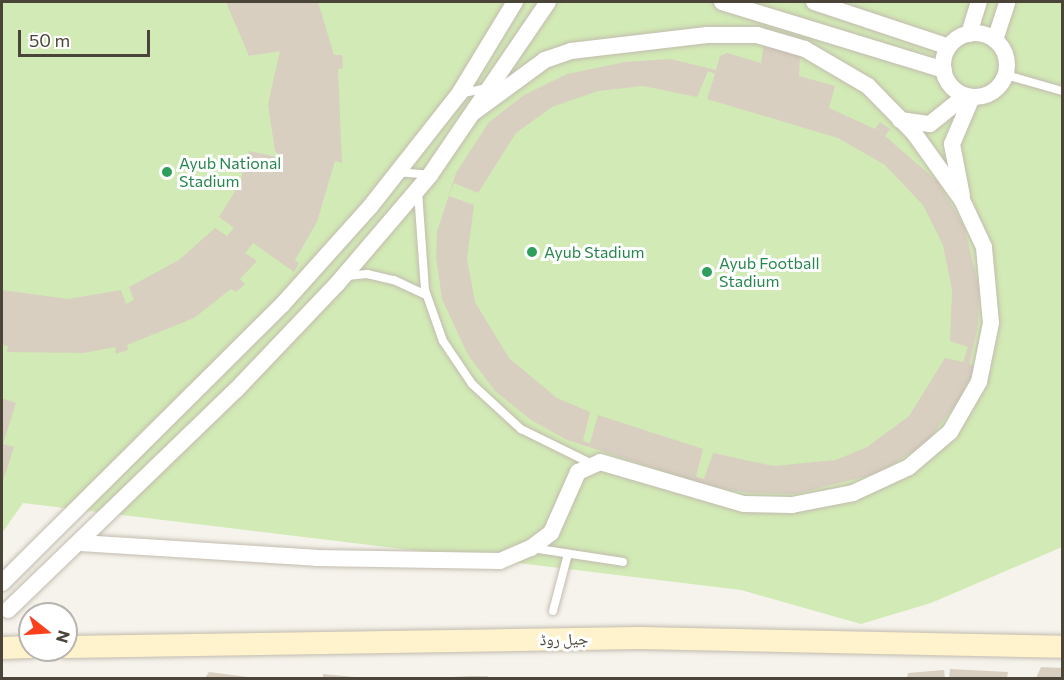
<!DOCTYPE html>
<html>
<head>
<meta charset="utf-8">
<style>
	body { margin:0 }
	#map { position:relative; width:1064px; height:680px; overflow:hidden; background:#f6f3ec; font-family:Commissioner,"Noto Naskh Arabic",sans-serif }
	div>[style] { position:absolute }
	.green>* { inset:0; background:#d2eab5 }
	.building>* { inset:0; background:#d8cfc1 }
	.roads { filter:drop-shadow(0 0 2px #c2bbae) drop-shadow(0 0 2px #c2bbae) }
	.lane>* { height:8px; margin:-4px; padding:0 4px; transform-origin:4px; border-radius:4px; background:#fff }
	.street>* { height:16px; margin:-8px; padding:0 8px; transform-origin:8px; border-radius:8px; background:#fff }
	.street>.ring { margin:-8px; padding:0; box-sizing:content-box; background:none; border:16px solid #fff; border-radius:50% }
	.secondary>* { height:22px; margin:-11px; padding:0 11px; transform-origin:11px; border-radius:11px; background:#fff3cd }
	.dots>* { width:16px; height:16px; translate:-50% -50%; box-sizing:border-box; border:3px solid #fff; border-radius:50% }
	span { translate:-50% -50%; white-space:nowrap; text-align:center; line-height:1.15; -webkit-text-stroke:6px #fff; paint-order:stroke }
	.leisure-label { font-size:16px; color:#27864d }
	.left { translate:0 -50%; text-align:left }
	.street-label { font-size:16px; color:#4b4439 }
	.frame { position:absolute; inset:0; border:3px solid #4b4439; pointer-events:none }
	.north { position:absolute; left:18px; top:602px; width:60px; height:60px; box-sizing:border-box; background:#fff; border:2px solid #b7b4b0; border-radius:50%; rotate:107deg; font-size:16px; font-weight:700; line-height:24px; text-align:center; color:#4b4439 }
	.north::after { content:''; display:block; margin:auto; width:21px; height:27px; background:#fc3f1d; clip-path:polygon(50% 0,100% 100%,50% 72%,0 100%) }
	.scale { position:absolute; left:18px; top:30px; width:132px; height:27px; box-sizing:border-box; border:3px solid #4b4439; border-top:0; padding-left:8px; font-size:18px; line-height:21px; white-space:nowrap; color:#4b4439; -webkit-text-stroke:4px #fff; paint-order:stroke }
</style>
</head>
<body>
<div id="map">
	<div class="green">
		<div style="clip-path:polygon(2px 2px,1062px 2px,1062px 547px,931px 603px,861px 624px,741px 590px,23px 503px,2px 533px)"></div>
	</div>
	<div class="building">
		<div style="clip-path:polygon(226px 2px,318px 2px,334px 55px,342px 55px,343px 68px,338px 69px,342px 163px,335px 161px,317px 222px,295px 260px,299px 263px,294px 272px,253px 243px,245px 253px,257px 261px,240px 279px,245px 284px,236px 292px,231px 289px,194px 318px,127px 345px,128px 350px,116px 354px,115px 347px,84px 353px,7px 352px,8px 346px,2px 345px,2px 290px,68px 299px,121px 290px,126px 304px,134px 300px,129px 287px,179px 260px,215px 228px,227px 236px,234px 228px,219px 217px,239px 185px,249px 151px,282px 158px,275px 151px,268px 104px,280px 51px,249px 56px)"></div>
		<div style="clip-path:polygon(evenodd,764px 44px,800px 55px,799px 76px,835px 86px,829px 108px,875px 129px,880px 122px,890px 129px,885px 136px,937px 181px,964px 226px,979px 288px,978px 325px,969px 364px,976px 366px,960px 398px,927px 442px,879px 473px,795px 494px,749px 493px,710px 486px,567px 440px,531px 420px,495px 391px,468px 355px,442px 299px,436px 257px,437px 232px,456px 173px,489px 122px,524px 95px,567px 74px,625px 62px,670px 59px,716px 70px,720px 56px,727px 53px,761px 63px,764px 44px,708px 71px,715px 74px,707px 99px,838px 138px,885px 165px,923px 205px,943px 245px,952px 290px,950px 341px,968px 347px,963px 362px,945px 358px,909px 416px,867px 447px,836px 460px,773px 466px,713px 453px,704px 479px,696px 477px,703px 449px,598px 415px,590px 443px,583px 441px,590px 412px,557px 398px,509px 358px,475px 302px,467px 259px,474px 205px,449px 196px,454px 183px,478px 193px,516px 133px,552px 107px,598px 91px,643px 86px,697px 97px,708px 71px)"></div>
		<div style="clip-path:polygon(2px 398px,16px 403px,3px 444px,14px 447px,2px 484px)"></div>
		<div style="clip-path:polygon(1041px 667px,1062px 668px,1062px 678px,1036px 678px)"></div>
		<div style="clip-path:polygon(950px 669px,1008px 672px,1007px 678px,949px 678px)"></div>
		<div style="clip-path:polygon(944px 670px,945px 678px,907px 678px,908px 673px)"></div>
		<div style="clip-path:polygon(209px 672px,248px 677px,248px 678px,205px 678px)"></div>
		<div style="clip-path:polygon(323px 674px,355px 677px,355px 678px,323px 678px)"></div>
		<div style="clip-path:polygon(452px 676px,488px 676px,487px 678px)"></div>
	</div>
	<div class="roads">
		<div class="lane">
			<div style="left:1006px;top:75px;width:58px;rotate:15.9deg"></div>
			<div style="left:459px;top:94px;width:30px;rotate:-12deg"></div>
			<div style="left:397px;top:172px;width:32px;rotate:5deg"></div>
			<div style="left:418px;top:192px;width:98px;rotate:85.9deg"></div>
			<div style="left:425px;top:290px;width:54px;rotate:70.6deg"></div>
			<div style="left:443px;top:341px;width:52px;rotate:56deg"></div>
			<div style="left:472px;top:384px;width:67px;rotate:42.6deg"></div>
			<div style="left:521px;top:429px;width:79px;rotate:26.2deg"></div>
			<div style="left:347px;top:276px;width:20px;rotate:-6deg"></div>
			<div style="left:367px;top:274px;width:28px;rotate:13deg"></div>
			<div style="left:394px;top:280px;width:35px;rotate:25deg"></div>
			<div style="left:532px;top:548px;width:92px;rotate:8.7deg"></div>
			<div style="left:553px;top:611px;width:59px;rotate:-75.3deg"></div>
		</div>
		<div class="street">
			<div style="left:722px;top:2px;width:232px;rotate:17deg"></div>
			<div style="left:814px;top:2px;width:142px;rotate:18.4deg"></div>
			<div class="ring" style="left:943px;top:33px;width:48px;height:48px"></div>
			<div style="left:969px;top:34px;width:34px;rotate:-73deg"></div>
			<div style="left:995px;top:40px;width:40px;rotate:-72deg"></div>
			<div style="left:900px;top:120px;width:30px;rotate:8deg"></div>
			<div style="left:930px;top:124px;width:45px;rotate:-38.7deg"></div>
			<div style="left:962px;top:196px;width:53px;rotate:-100.9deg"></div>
			<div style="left:952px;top:144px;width:51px;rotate:-66.9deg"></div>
			<div style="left:80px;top:543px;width:236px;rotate:3.6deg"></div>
			<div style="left:316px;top:558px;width:184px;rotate:0.9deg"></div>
			<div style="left:500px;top:561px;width:34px;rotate:-23deg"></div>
			<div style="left:531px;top:548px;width:25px;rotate:-37deg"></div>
			<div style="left:551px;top:533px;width:67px;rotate:-66.1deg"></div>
			<div style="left:578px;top:472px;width:24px;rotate:-24deg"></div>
			<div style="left:600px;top:462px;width:150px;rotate:16.3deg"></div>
			<div style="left:744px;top:504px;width:48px;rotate:1.2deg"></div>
			<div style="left:792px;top:505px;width:62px;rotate:-11.1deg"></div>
			<div style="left:853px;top:493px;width:62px;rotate:-24.9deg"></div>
			<div style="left:909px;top:467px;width:54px;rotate:-40.5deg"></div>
			<div style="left:950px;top:432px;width:58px;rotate:-59.9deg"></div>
			<div style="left:979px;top:382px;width:60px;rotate:-78.5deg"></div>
			<div style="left:991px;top:323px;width:76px;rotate:-95.3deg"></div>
			<div style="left:984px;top:247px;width:52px;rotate:-115.1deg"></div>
			<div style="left:962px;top:200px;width:82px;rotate:-125.6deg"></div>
			<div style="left:914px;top:133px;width:66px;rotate:-134.4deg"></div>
			<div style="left:868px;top:86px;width:73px;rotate:-149.6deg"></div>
			<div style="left:805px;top:49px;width:50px;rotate:-163.7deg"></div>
			<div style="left:757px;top:35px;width:50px;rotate:180deg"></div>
			<div style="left:707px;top:35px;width:137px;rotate:173.3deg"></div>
			<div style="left:571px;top:51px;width:28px;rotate:161deg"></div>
			<div style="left:545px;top:60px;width:88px;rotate:143.8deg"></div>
			<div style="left:2px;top:583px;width:395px;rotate:-44.8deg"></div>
			<div style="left:282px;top:305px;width:132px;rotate:-48.1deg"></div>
			<div style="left:370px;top:207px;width:144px;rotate:-51.8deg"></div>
			<div style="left:459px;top:94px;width:108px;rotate:-58.7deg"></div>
			<div style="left:8px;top:610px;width:317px;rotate:-44deg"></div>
			<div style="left:236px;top:390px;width:146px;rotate:-46.4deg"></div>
			<div style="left:337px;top:284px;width:143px;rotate:-49.5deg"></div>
			<div style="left:430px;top:175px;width:209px;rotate:-55.7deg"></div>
		</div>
		<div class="secondary">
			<div style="left:66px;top:647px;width:573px;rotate:-0.9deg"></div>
			<div style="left:639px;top:638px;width:423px;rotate:1.2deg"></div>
			<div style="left:2px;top:648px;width:28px;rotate:-2deg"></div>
		</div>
	</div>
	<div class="dots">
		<div style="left:167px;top:172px;background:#2e9e5b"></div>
		<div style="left:532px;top:252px;background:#2e9e5b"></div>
		<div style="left:707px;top:272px;background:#2e9e5b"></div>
	</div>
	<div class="leisure-label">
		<span class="left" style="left:179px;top:172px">Ayub National<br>Stadium</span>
		<span class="left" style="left:544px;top:252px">Ayub Stadium</span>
		<span class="left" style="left:719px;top:272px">Ayub Football<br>Stadium</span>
	</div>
	<div class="street-label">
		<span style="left:564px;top:639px;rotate:-1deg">جیل روڈ</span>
	</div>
	<div class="frame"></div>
	<div class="north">N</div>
	<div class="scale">50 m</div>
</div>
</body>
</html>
